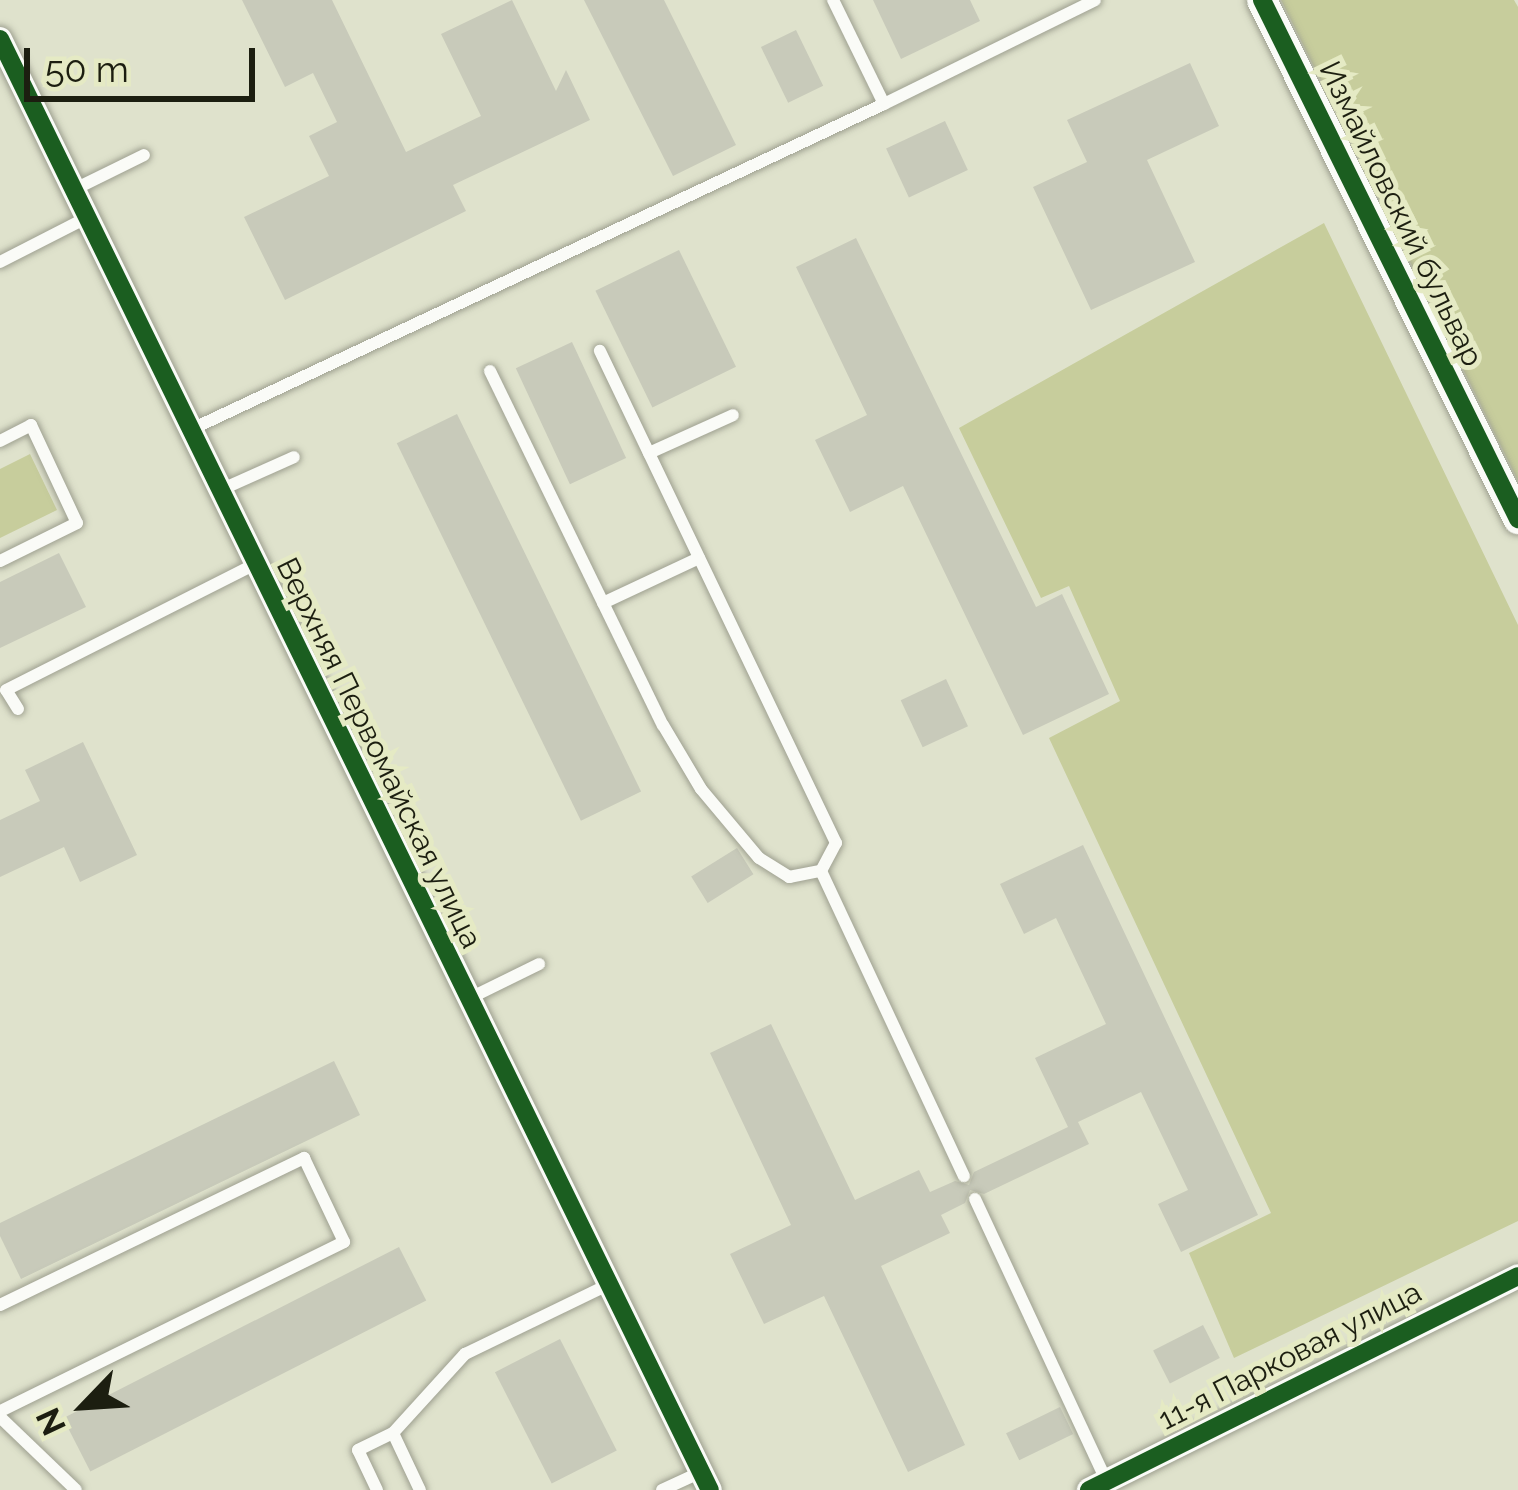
<!DOCTYPE html>
<html>
<head>
<meta charset="utf-8">
<style>
	body { margin:0 }
	#map { position:relative; width:1518px; height:1490px; overflow:hidden; background:#dfe2cc; font-family:Raleway,sans-serif }
	div>[style] { position:absolute }
	.green>* { inset:0; background:#c7cd9c }
	.building>* { inset:0; background:#c8caba; transform-origin:0 0 }
	.roads { filter:drop-shadow(0 0 3px #9ea090) drop-shadow(0 0 3px #9ea090) }
	.service>* { height:12px; margin:-6px; padding:0 6px; transform-origin:6px; border-radius:6px; background:#fafbf7 }
	.minor>* { height:24px; margin:-12px; padding:0 12px; transform-origin:12px; border-radius:12px; background:#fafbf7 }
	.tertiary>* { height:30px; margin:-15px; padding:0 15px; transform-origin:15px; border-radius:15px; background:#fafbf7 }
	.cycleway>* { height:18px; margin:-9px; padding:0 9px; transform-origin:9px; border-radius:9px; background:#1b5e20 }
	span { translate:-50% -50%; white-space:nowrap; text-align:center; line-height:1.15; -webkit-text-stroke:10px #e5eac4; paint-order:stroke }
	.street-label { font-size:30px; color:#1c1e10 }
	.north { position:absolute; left:24px; top:1346px; width:120px; height:120px; -webkit-text-stroke:9px #e5eac4; paint-order:stroke; rotate:245deg; font-size:33px; font-weight:700; line-height:48px; text-align:center; color:#1c1e10 }
	.north::after { content:''; display:block; margin:auto; width:42px; height:54px; background:#1c1e10; clip-path:polygon(50% 0,100% 100%,50% 72%,0 100%) }
	.scale { position:absolute; left:24px; top:48px; width:231px; height:54px; box-sizing:border-box; border:6px solid #1c1e10; border-top:0; padding-left:15px; font-size:36px; line-height:42px; white-space:nowrap; color:#1c1e10; -webkit-text-stroke:9px #e5eac4; paint-order:stroke }
</style>
</head>
<body>
<div id="map">
	<div class="green">
		<div style="clip-path:polygon(1281px 0,1514px 0,1518px 7px,1518px 481px)"></div>
		<div style="clip-path:polygon(1324px 223px,1518px 625px,1518px 1221px,1234px 1358px,1189px 1253px,1271px 1213px,1049px 738px,1120px 701px,1069px 586px,1041px 598px,959px 428px)"></div>
		<div style="clip-path:polygon(30px 454px,57px 510px,0 538px,0 469px)"></div>
	</div>
	<div class="building">
		<div style="clip-path:polygon(242px 0,332px 0,406px 152px,481px 116px,441px 34px,512px 0,556px 91px,566px 70px,590px 120px,453px 185px,466px 211px,285px 300px,244px 217px,329px 176px,309px 136px,337px 122px,313px 73px,285px 87px)"></div>
		<div style="clip-path:polygon(584px 0,664px 0,736px 145px,673px 176px)"></div>
		<div style="clip-path:polygon(873px 0,970px 0,980px 21px,901px 59px)"></div>
		<div style="left:796px;top:30px;width:62px;height:39px;rotate:64deg"></div>
		<div style="clip-path:polygon(1190px 63px,1219px 126px,1147px 160px,1195px 262px,1091px 310px,1033px 187px,1087px 162px,1067px 120px)"></div>
		<div style="left:945px;top:121px;width:54px;height:65px;rotate:65deg"></div>
		<div style="clip-path:polygon(856px 238px,1036px 607px,1062px 594px,1109px 694px,1023px 735px,903px 486px,850px 512px,815px 440px,867px 415px,796px 267px)"></div>
		<div style="left:679px;top:250px;width:130px;height:93px;rotate:64deg"></div>
		<div style="left:572px;top:342px;width:128px;height:62px;rotate:65deg"></div>
		<div style="left:457px;top:414px;width:420px;height:67px;rotate:64deg"></div>
		<div style="clip-path:polygon(59px 553px,86px 607px,0 648px,0 582px)"></div>
		<div style="left:946px;top:679px;width:52px;height:50px;rotate:65deg"></div>
		<div style="clip-path:polygon(83px 742px,137px 855px,80px 882px,64px 847px,0 877px,0 820px,40px 801px,25px 770px)"></div>
		<div style="clip-path:polygon(1083px 845px,1258px 1215px,1181px 1252px,1158px 1204px,1188px 1190px,1141px 1092px,1078px 1122px,1089px 1144px,984px 1194px,970px 1190px,965px 1203px,941px 1215px,950px 1233px,881px 1266px,965px 1445px,908px 1472px,824px 1296px,764px 1324px,730px 1254px,791px 1225px,710px 1053px,771px 1024px,855px 1200px,919px 1170px,930px 1192px,955px 1181px,969px 1185px,974px 1172px,1068px 1127px,1035px 1058px,1106px 1024px,1056px 918px,1024px 934px,1000px 884px)"></div>
		<div style="left:737px;top:848px;width:31px;height:54px;rotate:58deg"></div>
		<div style="clip-path:polygon(334px 1061px,360px 1115px,21px 1279px,0 1236px,0 1223px)"></div>
		<div style="left:399px;top:1247px;width:60px;height:377px;rotate:63deg"></div>
		<div style="left:1203px;top:1325px;width:37px;height:56px;rotate:63deg"></div>
		<div style="left:560px;top:1339px;width:125px;height:73px;rotate:63deg"></div>
		<div style="left:1060px;top:1407px;width:30px;height:60px;rotate:64deg"></div>
	</div>
	<div class="roads">
		<div class="service">
			<div style="left:884px;top:104px;width:235px;rotate:-26.2deg"></div>
			<div style="left:73px;top:190px;width:79px;rotate:-26.2deg"></div>
			<div style="left:0;top:262px;width:97px;rotate:-27.1deg"></div>
			<div style="left:490px;top:371px;width:394px;rotate:64deg"></div>
			<div style="left:663px;top:725px;width:74px;rotate:59.3deg"></div>
			<div style="left:701px;top:789px;width:90px;rotate:50deg"></div>
			<div style="left:759px;top:858px;width:36px;rotate:32deg"></div>
			<div style="left:789px;top:877px;width:33px;rotate:-11deg"></div>
			<div style="left:821px;top:871px;width:32px;rotate:-62deg"></div>
			<div style="left:836px;top:843px;width:546px;rotate:-115.63deg"></div>
			<div style="left:192px;top:429px;width:765px;rotate:-25.16deg"></div>
			<div style="left:884px;top:104px;width:116px;rotate:-116.1deg"></div>
			<div style="left:0;top:441px;width:35px;rotate:-27deg"></div>
			<div style="left:31px;top:425px;width:108px;rotate:64.9deg"></div>
			<div style="left:77px;top:523px;width:86px;rotate:153.7deg"></div>
			<div style="left:649px;top:453px;width:92px;rotate:-24.3deg"></div>
			<div style="left:218px;top:491px;width:83px;rotate:-24.1deg"></div>
			<div style="left:603px;top:603px;width:106px;rotate:-25.1deg"></div>
			<div style="left:18px;top:709px;width:22px;rotate:-122deg"></div>
			<div style="left:6px;top:690px;width:279px;rotate:-26.8deg"></div>
			<div style="left:821px;top:871px;width:337px;rotate:64.9deg"></div>
			<div style="left:470px;top:998px;width:77px;rotate:-26.2deg"></div>
			<div style="left:975px;top:1199px;width:310px;rotate:65deg"></div>
			<div style="left:0;top:1305px;width:338px;rotate:-25.8deg"></div>
			<div style="left:304px;top:1158px;width:93px;rotate:64.5deg"></div>
			<div style="left:344px;top:1242px;width:383px;rotate:153.8deg"></div>
			<div style="left:0;top:1417px;width:105px;rotate:43.8deg"></div>
			<div style="left:393px;top:1433px;width:63px;rotate:64.7deg"></div>
			<div style="left:377px;top:1490px;width:44px;rotate:-115.4deg"></div>
			<div style="left:358px;top:1450px;width:39px;rotate:-26deg"></div>
			<div style="left:393px;top:1433px;width:107px;rotate:-47.7deg"></div>
			<div style="left:465px;top:1354px;width:159px;rotate:-25.8deg"></div>
			<div style="left:662px;top:1490px;width:43px;rotate:-24.8deg"></div>
		</div>
		<div class="minor">
			<div style="left:0;top:39px;width:1615px;rotate:63.93deg"></div>
			<div style="left:1089px;top:1490px;width:479px;rotate:-26.5deg"></div>
		</div>
		<div class="tertiary">
			<div style="left:1262px;top:0;width:579px;rotate:63.74deg"></div>
		</div>
	</div>
	<div class="cycleway">
		<div style="left:1262px;top:0;width:579px;rotate:63.74deg"></div>
		<div style="left:0;top:39px;width:1615px;rotate:63.93deg"></div>
		<div style="left:1089px;top:1490px;width:479px;rotate:-26.5deg"></div>
	</div>
	<div class="street-label">
		<span style="left:1401px;top:214px;rotate:64deg">Измайловский бульвар</span>
		<span style="left:379px;top:753px;rotate:64deg">Верхняя Первомайская улица</span>
		<span style="left:1290px;top:1356px;rotate:-27deg">11-я Парковая улица</span>
	</div>
	<div class="north">N</div>
	<div class="scale">50 m</div>
</div>
</body>
</html>
